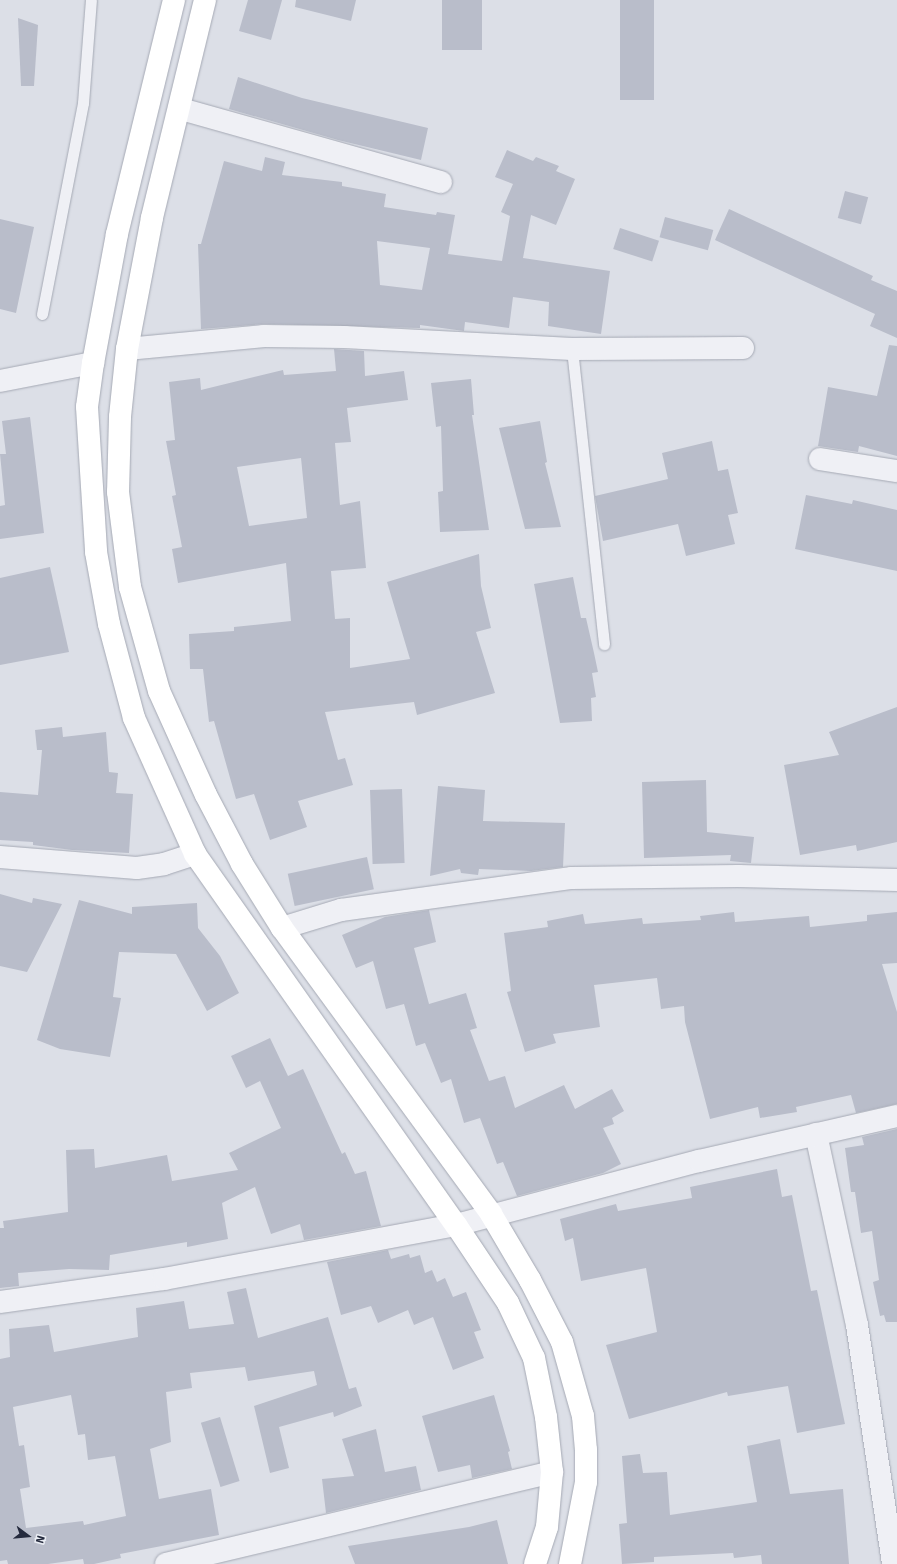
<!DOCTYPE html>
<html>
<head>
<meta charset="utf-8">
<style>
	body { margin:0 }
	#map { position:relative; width:897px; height:1564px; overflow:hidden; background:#dcdfe7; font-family:Signika,sans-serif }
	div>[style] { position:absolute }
	.building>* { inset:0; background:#b9bdca; transform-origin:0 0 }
	.roads { filter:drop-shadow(0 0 1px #a5a9b4) drop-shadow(0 0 1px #a5a9b4) }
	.service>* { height:11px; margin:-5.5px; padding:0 5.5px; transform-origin:5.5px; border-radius:5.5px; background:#eff0f5 }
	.minor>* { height:22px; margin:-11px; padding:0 11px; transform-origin:11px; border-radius:11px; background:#eff0f5 }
	.secondary>* { height:22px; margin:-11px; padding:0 11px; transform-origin:11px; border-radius:11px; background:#fff }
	span { translate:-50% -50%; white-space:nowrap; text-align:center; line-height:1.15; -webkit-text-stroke:3px #ebeef5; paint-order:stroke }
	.north { position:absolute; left:8px; top:1516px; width:40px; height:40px; -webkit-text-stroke:3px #ebeef5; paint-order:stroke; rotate:106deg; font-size:11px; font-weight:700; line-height:16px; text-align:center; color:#252b3e }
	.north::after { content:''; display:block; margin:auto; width:14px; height:18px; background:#252b3e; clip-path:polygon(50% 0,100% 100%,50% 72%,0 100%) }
</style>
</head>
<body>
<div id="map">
	<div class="building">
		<div style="clip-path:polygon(248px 0,282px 0,271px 40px,239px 31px)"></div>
		<div style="clip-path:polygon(296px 0,356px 0,351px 21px,295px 7px)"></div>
		<div style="left:442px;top:0;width:40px;height:50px"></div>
		<div style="left:620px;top:0;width:34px;height:100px"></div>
		<div style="clip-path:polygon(18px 18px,38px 25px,34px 86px,21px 86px)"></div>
		<div style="clip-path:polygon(238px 77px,302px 98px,428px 128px,421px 160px,338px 140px,229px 109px)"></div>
		<div style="clip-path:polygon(evenodd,507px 150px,533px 161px,536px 157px,559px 166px,556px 171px,575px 179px,556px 225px,531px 215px,523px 258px,610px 271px,601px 334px,548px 326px,549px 302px,513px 297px,509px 328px,465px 322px,464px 331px,420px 325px,420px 328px,264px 324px,201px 329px,198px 244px,201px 244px,224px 161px,262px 171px,265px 157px,285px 162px,282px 175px,342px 182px,342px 186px,386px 194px,384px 207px,436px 215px,437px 212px,455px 215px,448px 254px,502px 261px,510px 216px,501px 212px,513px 184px,495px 177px,507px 150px,377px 241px,430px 248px,422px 290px,380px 285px,377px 241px)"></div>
		<div style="left:845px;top:191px;width:24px;height:28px;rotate:15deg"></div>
		<div style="clip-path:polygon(729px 209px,873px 276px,871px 280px,897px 291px,897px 338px,870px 326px,875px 314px,715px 240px)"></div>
		<div style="left:665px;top:217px;width:50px;height:21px;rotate:15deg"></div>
		<div style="clip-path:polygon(0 219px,34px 227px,16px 313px,0 309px)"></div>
		<div style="left:620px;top:228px;width:41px;height:22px;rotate:18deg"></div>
		<div style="clip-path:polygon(889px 345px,897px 346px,897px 456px,859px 446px,858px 452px,818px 446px,828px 387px,877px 396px)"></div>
		<div style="clip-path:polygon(evenodd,334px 349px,364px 351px,365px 376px,404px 371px,408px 400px,347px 408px,351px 442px,335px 443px,340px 505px,360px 501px,366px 568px,331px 571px,335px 619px,350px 618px,350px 668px,410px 659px,387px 582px,479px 554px,481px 586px,491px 628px,476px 632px,495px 693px,417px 715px,414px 702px,325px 712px,338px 760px,345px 758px,353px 785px,298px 801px,307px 827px,270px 840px,254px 794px,236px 799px,214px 721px,209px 722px,203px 669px,190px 669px,189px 634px,234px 631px,234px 627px,291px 621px,286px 563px,178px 583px,172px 549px,182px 547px,172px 496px,176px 495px,166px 441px,175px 440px,169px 382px,200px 378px,201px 390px,283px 370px,284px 375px,336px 371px,334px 349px,301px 458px,307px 518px,249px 526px,237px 467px,301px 458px)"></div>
		<div style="clip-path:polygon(471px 379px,474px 415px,472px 415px,489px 530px,440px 532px,438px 492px,443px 491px,441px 426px,436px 427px,431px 383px)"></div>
		<div style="clip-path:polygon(30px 417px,44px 533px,0 539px,0 506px,5px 505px,0 454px,6px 454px,2px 421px)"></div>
		<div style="clip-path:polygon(540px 421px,547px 462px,545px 463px,561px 527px,525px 529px,499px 428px)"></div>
		<div style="clip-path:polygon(712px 441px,718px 471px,728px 469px,738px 513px,728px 515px,735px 544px,686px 556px,678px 524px,603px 541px,595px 496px,668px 479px,662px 453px)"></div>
		<div style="clip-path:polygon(806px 495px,852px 504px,853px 500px,897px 510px,897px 571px,795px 549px)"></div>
		<div style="clip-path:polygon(50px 567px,69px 652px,0 665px,0 578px)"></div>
		<div style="clip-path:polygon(573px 577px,581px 618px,586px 618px,594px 653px,598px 672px,592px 673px,596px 697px,591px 698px,592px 721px,560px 723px,534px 584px)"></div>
		<div style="clip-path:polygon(897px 707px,897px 842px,857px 851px,856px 845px,800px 855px,784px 765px,839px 755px,829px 732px)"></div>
		<div style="clip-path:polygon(62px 727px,63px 737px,106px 732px,109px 772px,118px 773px,116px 793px,133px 794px,129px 853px,72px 850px,33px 845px,33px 842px,0 840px,0 792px,38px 795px,42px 750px,37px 750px,35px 730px)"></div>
		<div style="clip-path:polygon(706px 780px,707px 832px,754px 837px,751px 863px,730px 861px,731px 855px,644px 858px,642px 782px)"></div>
		<div style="clip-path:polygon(438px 786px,485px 790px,483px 821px,565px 823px,563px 867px,531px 871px,479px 869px,478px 875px,461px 873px,460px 869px,430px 876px)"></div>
		<div style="left:402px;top:789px;width:74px;height:32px;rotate:88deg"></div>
		<div style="left:367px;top:857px;width:33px;height:81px;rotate:78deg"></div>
		<div style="clip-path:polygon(0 894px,32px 903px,33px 898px,62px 904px,27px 972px,0 966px)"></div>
		<div style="clip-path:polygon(79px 900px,132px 914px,132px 907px,197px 903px,198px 928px,220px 956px,239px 993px,207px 1011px,176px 954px,119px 952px,113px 997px,121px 998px,110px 1057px,60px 1049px,37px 1040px)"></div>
		<div style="clip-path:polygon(429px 910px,436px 942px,414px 948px,429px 1004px,466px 993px,477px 1028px,470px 1030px,489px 1081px,505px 1076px,515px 1108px,564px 1085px,575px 1109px,612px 1089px,624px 1111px,612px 1118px,614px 1124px,603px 1128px,621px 1164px,603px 1173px,517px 1196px,503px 1162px,497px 1164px,480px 1118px,464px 1123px,451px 1079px,441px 1083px,425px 1043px,416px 1046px,404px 1004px,386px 1009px,373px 961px,356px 968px,342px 935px,385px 917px)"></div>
		<div style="clip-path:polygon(734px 912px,735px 922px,809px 916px,810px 927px,867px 921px,867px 915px,897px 912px,897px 963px,882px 964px,897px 1012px,897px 1104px,856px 1113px,851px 1095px,796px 1107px,797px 1112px,760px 1118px,758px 1107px,710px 1119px,685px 1022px,684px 1006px,661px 1009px,657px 978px,594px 985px,600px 1027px,553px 1034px,556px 1043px,525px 1052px,507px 992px,511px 991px,504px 933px,548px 927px,547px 921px,583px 914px,585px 924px,642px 918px,643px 924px,701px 920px,700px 916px)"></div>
		<div style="clip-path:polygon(270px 1038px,288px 1076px,303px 1069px,342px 1154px,345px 1152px,355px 1174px,366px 1171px,381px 1226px,304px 1240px,300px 1224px,271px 1234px,255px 1187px,222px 1203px,228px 1239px,187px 1247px,187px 1242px,110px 1255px,109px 1270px,69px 1269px,18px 1273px,19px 1286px,0 1288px,0 1228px,4px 1228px,3px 1221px,68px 1212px,66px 1150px,94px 1149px,95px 1168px,167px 1155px,172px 1181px,238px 1170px,229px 1153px,281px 1128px,260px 1081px,246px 1088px,231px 1056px)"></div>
		<div style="clip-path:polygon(897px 1129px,897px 1322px,886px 1322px,884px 1315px,880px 1316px,873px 1282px,879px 1280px,872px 1231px,861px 1233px,855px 1192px,851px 1192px,845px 1148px,864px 1145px,862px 1137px)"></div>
		<div style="clip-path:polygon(777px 1169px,782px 1197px,792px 1195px,811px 1291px,817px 1290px,845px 1424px,797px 1433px,788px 1386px,728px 1396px,727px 1392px,629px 1419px,606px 1345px,657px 1332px,646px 1268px,581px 1281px,573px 1238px,565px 1241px,560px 1219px,616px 1204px,618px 1211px,692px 1198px,690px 1187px)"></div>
		<div style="clip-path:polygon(388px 1250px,391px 1259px,409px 1254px,410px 1258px,420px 1255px,425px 1273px,432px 1270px,437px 1282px,445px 1278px,453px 1297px,466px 1292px,481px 1330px,474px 1332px,484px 1358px,453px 1370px,433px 1317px,414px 1325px,408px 1310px,378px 1323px,371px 1306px,341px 1315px,327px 1262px)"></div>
		<div style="clip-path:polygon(evenodd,246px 1288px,258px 1338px,328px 1317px,349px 1389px,356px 1387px,362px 1406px,334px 1417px,333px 1412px,279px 1427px,289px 1468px,270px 1473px,254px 1406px,317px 1385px,314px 1371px,248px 1381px,245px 1367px,190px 1373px,192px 1388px,166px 1392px,171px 1442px,150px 1449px,159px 1499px,211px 1489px,219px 1535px,120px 1554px,121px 1558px,94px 1564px,84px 1564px,83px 1559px,48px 1564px,8px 1564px,7px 1560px,0 1561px,0 1359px,10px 1357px,9px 1329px,49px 1325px,54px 1352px,138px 1337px,136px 1308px,184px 1301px,189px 1329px,234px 1324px,227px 1292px,246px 1288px,71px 1395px,78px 1435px,85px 1434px,88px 1460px,115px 1456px,126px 1516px,84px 1525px,83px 1521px,26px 1528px,20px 1489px,30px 1487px,24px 1445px,19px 1446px,13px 1407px,71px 1395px)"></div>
		<div style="clip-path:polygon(494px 1395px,510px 1451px,508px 1452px,512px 1469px,472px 1478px,470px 1465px,438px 1472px,422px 1416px)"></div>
		<div style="left:220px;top:1417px;width:67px;height:20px;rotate:73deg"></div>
		<div style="clip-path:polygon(376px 1429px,385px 1472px,416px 1466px,421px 1490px,326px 1513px,322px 1479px,354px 1476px,342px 1439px)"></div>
		<div style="clip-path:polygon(780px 1439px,790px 1494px,843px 1489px,849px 1564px,762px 1564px,761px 1555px,734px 1558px,733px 1553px,654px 1557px,654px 1562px,622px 1564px,619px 1524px,627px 1523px,622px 1456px,640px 1454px,643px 1473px,667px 1472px,670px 1515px,757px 1502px,747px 1446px)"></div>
		<div style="clip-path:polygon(497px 1520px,508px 1564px,355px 1564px,348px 1546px,469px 1527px)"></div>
	</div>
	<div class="roads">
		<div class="service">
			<div style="left:42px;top:314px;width:215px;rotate:-79deg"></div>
			<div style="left:83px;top:103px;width:103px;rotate:-85.6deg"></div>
			<div style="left:572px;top:349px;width:297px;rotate:83.8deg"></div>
		</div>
		<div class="minor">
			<div style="left:181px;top:109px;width:270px;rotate:15.7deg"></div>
			<div style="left:127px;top:349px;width:138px;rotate:-5.4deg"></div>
			<div style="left:264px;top:336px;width:80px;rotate:0.7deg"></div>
			<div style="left:344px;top:337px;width:228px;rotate:3deg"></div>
			<div style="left:572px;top:349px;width:171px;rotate:-0.3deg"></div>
			<div style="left:0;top:381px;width:95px;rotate:-11deg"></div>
			<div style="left:820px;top:459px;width:78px;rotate:8.9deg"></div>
			<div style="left:0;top:857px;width:137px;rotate:4.6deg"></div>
			<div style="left:137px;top:868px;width:27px;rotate:-8deg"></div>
			<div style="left:164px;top:864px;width:33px;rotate:-18deg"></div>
			<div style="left:282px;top:928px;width:62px;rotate:-17deg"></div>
			<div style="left:341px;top:910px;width:233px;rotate:-7.9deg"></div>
			<div style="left:572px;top:878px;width:166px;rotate:-0.7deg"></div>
			<div style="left:738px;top:876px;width:159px;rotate:1.4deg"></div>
			<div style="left:816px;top:1134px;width:195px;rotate:77.9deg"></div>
			<div style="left:857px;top:1325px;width:242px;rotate:81.4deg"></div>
			<div style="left:0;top:1302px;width:166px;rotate:-8deg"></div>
			<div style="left:164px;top:1279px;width:297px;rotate:-10.5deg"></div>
			<div style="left:456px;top:1225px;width:251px;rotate:-14.8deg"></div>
			<div style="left:699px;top:1161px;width:203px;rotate:-12.8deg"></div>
			<div style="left:166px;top:1564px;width:397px;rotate:-13.4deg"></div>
		</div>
		<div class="secondary">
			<div style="left:174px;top:0;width:241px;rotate:103.7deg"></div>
			<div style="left:117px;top:234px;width:131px;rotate:100.5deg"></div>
			<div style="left:93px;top:363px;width:44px;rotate:97.8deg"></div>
			<div style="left:87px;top:407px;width:145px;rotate:86.4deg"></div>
			<div style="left:96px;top:552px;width:73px;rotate:79.8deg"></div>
			<div style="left:109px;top:624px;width:97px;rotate:75.1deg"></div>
			<div style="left:134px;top:718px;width:149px;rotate:65.8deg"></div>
			<div style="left:195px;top:854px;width:454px;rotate:54.9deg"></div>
			<div style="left:456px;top:1225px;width:94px;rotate:56.3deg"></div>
			<div style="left:508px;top:1303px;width:61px;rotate:64.7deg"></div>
			<div style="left:534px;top:1358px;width:60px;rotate:78.5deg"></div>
			<div style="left:546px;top:1417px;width:55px;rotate:83.8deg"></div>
			<div style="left:552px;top:1472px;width:55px;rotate:95.2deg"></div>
			<div style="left:547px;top:1527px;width:39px;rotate:108deg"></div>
			<div style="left:205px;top:0;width:224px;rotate:103.7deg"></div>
			<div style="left:152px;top:218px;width:133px;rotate:100.8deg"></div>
			<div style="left:127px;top:349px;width:68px;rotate:95.9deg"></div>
			<div style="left:120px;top:417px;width:75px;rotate:91.5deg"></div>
			<div style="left:118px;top:492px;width:96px;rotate:82.8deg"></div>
			<div style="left:130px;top:587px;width:108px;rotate:74.4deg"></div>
			<div style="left:159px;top:691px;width:114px;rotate:65.7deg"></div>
			<div style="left:206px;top:795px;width:78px;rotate:62.4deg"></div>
			<div style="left:242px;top:864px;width:75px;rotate:58deg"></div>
			<div style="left:282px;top:928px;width:354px;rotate:53.8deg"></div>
			<div style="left:491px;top:1214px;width:77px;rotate:59.4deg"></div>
			<div style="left:530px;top:1280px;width:70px;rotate:62.7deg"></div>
			<div style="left:562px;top:1342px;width:77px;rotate:74.2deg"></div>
			<div style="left:583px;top:1416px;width:34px;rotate:85deg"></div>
			<div style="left:586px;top:1450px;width:32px;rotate:90deg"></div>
			<div style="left:586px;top:1482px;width:84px;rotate:101deg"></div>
		</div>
	</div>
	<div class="north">N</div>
</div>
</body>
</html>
